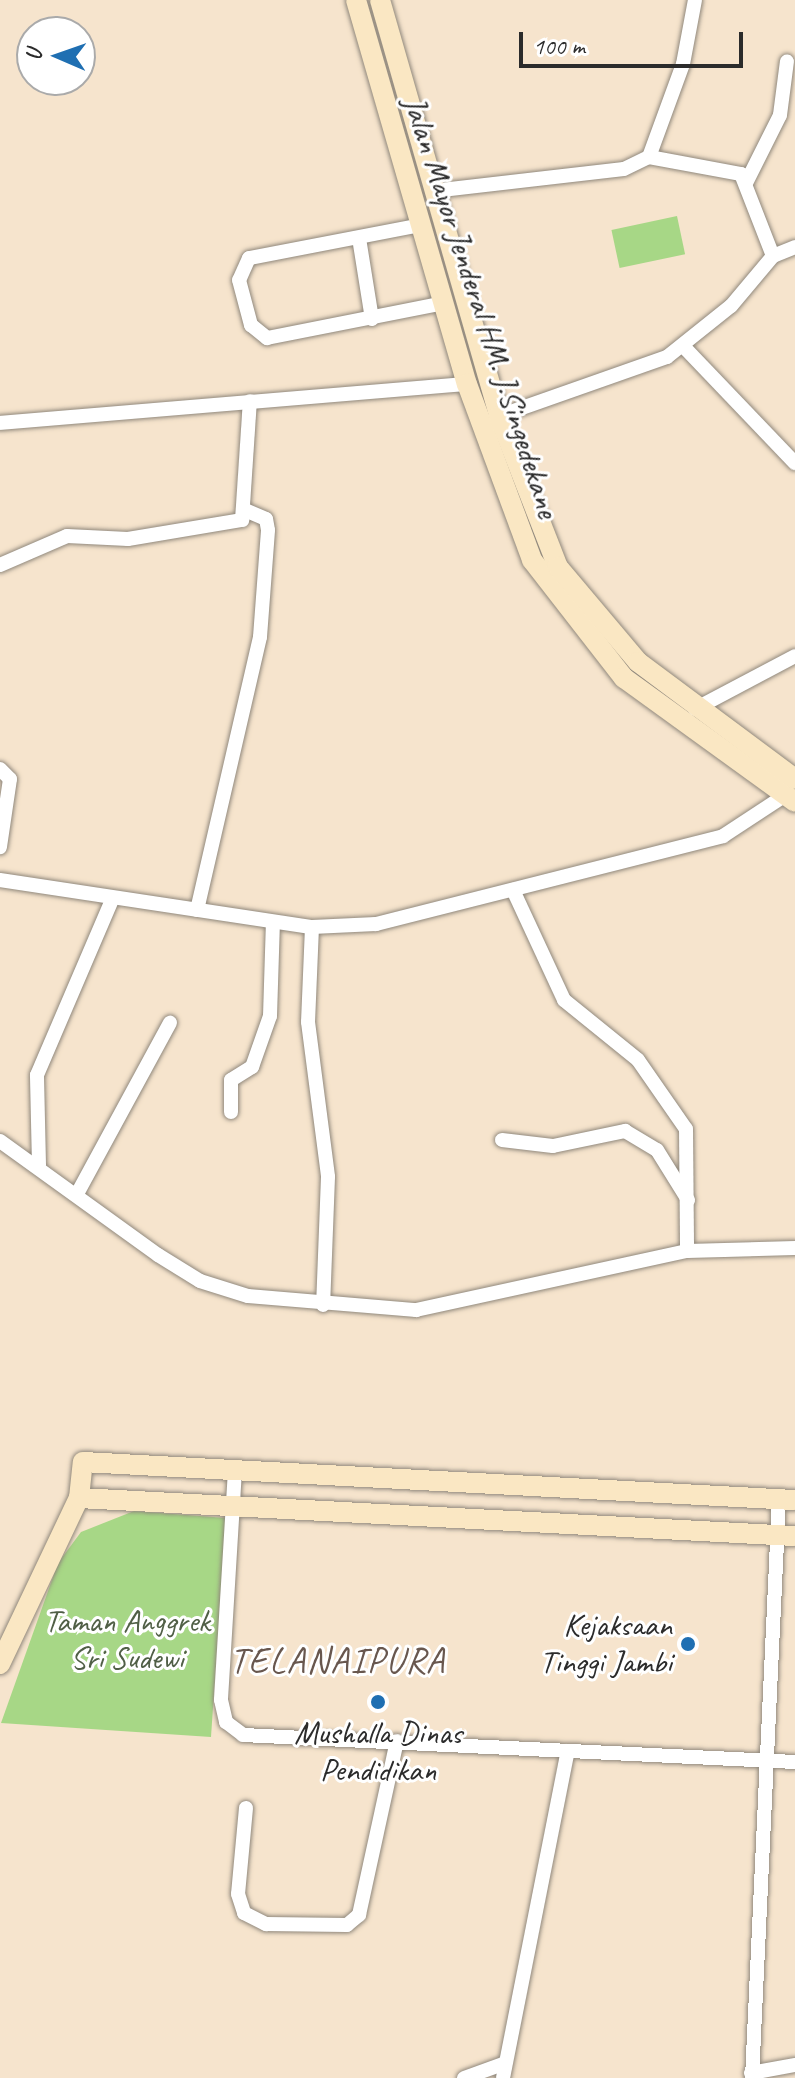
<!DOCTYPE html>
<html>
<head>
<meta charset="utf-8">
<style>
	body { margin:0 }
	#map { position:relative; width:795px; height:2078px; overflow:hidden; background:#f6e4cd; font-family:Caveat,sans-serif }
	div>[style] { position:absolute }
	.green>* { inset:0; background:#a7d786; transform-origin:0 0 }
	.roads { filter:drop-shadow(0 0 2px #90887c) drop-shadow(0 0 2px #90887c) }
	.minor>* { height:14px; margin:-7px; padding:0 7px; transform-origin:7px; border-radius:7px; background:#fff }
	.secondary>* { height:20px; margin:-10px; padding:0 10px; transform-origin:10px; border-radius:10px; background:#fae7c3 }
	.dots>* { width:22px; height:22px; translate:-50% -50%; box-sizing:border-box; border:4px solid #fff; border-radius:50% }
	span { translate:-50% -50%; white-space:nowrap; text-align:center; line-height:1.15; -webkit-text-stroke:6px #fff; paint-order:stroke }
	.street-label { font-size:32px; color:#2b2b2b }
	.park-label { font-size:32px; color:#505f46 }
	.poi-label { font-size:32px; color:#2b2b2b }
	.right { translate:-100% -50%; text-align:right }
	.quarter-label { font-size:36px; color:#68574e; letter-spacing:2px }
	.north { position:absolute; left:16px; top:16px; width:80px; height:80px; box-sizing:border-box; background:#fff; border:2px solid #aaa; border-radius:50%; rotate:272deg; font-size:22px; font-weight:700; line-height:32px; text-align:center; color:#2b2b2b }
	.north::after { content:''; display:block; margin:auto; width:28px; height:36px; background:#1f6fb2; clip-path:polygon(50% 0,100% 100%,50% 72%,0 100%) }
	.scale { position:absolute; left:519px; top:32px; width:224px; height:36px; box-sizing:border-box; border:4px solid #2b2b2b; border-top:0; padding-left:10px; font-size:24px; line-height:28px; white-space:nowrap; color:#2b2b2b; -webkit-text-stroke:6px #fff; paint-order:stroke }
</style>
</head>
<body>
<div id="map">
	<div class="green">
		<div style="left:677px;top:216px;width:39px;height:67px;rotate:78deg"></div>
		<div style="clip-path:polygon(134px 1511px,226px 1518px,211px 1737px,1px 1723px,58px 1563px,81px 1532px)"></div>
	</div>
	<div class="roads">
		<div class="minor">
			<div style="left:649px;top:157px;width:94px;rotate:10.5deg"></div>
			<div style="left:741px;top:174px;width:88px;rotate:68.7deg"></div>
			<div style="left:746px;top:183px;width:76px;rotate:-63.4deg"></div>
			<div style="left:780px;top:115px;width:54px;rotate:-82.6deg"></div>
			<div style="left:433px;top:191px;width:192px;rotate:-6.6deg"></div>
			<div style="left:624px;top:169px;width:28px;rotate:-26deg"></div>
			<div style="left:649px;top:157px;width:99px;rotate:-69.9deg"></div>
			<div style="left:683px;top:64px;width:65px;rotate:-79.4deg"></div>
			<div style="left:421px;top:225px;width:175px;rotate:169.1deg"></div>
			<div style="left:249px;top:258px;width:24px;rotate:114deg"></div>
			<div style="left:239px;top:280px;width:47px;rotate:75.1deg"></div>
			<div style="left:251px;top:325px;width:21px;rotate:39deg"></div>
			<div style="left:267px;top:338px;width:180px;rotate:-11.2deg"></div>
			<div style="left:359px;top:238px;width:82px;rotate:80.9deg"></div>
			<div style="left:683px;top:346px;width:162px;rotate:46.3deg"></div>
			<div style="left:499px;top:416px;width:178px;rotate:-19.4deg"></div>
			<div style="left:667px;top:357px;width:82px;rotate:-38.6deg"></div>
			<div style="left:731px;top:306px;width:65px;rotate:-50deg"></div>
			<div style="left:773px;top:256px;width:24px;rotate:-22deg"></div>
			<div style="left:0;top:423px;width:469px;rotate:-4.8deg"></div>
			<div style="left:0;top:565px;width:73px;rotate:-23.4deg"></div>
			<div style="left:67px;top:536px;width:61px;rotate:2.8deg"></div>
			<div style="left:128px;top:539px;width:116px;rotate:-9.5deg"></div>
			<div style="left:242px;top:520px;width:119px;rotate:-86.2deg"></div>
			<div style="left:695px;top:709px;width:113px;rotate:-27.9deg"></div>
			<div style="left:0;top:769px;width:14px;rotate:45deg"></div>
			<div style="left:10px;top:779px;width:69px;rotate:98.4deg"></div>
			<div style="left:0;top:880px;width:316px;rotate:8.6deg"></div>
			<div style="left:312px;top:927px;width:64px;rotate:-2.7deg"></div>
			<div style="left:376px;top:924px;width:358px;rotate:-14.2deg"></div>
			<div style="left:723px;top:836px;width:73px;rotate:-33.3deg"></div>
			<div style="left:513px;top:890px;width:121px;rotate:65.1deg"></div>
			<div style="left:564px;top:1000px;width:95px;rotate:39deg"></div>
			<div style="left:638px;top:1060px;width:84px;rotate:55.2deg"></div>
			<div style="left:686px;top:1129px;width:122px;rotate:89.5deg"></div>
			<div style="left:197px;top:910px;width:280px;rotate:-77deg"></div>
			<div style="left:260px;top:637px;width:107px;rotate:-85.7deg"></div>
			<div style="left:268px;top:530px;width:11px;rotate:-100deg"></div>
			<div style="left:266px;top:519px;width:21px;rotate:-157deg"></div>
			<div style="left:312px;top:927px;width:95px;rotate:92.4deg"></div>
			<div style="left:308px;top:1022px;width:156px;rotate:82.6deg"></div>
			<div style="left:328px;top:1177px;width:128px;rotate:92.2deg"></div>
			<div style="left:231px;top:1112px;width:32px;rotate:-90deg"></div>
			<div style="left:231px;top:1080px;width:25px;rotate:-32deg"></div>
			<div style="left:252px;top:1067px;width:54px;rotate:-70.6deg"></div>
			<div style="left:270px;top:1016px;width:94px;rotate:-88.2deg"></div>
			<div style="left:502px;top:1140px;width:51px;rotate:6.7deg"></div>
			<div style="left:553px;top:1146px;width:74px;rotate:-11.8deg"></div>
			<div style="left:625px;top:1131px;width:37px;rotate:31deg"></div>
			<div style="left:657px;top:1150px;width:59px;rotate:58.2deg"></div>
			<div style="left:0;top:1141px;width:195px;rotate:35.8deg"></div>
			<div style="left:158px;top:1255px;width:49px;rotate:31.8deg"></div>
			<div style="left:200px;top:1281px;width:50px;rotate:17.4deg"></div>
			<div style="left:248px;top:1296px;width:169px;rotate:4.8deg"></div>
			<div style="left:416px;top:1310px;width:277px;rotate:-12.3deg"></div>
			<div style="left:687px;top:1251px;width:108px;rotate:-1.6deg"></div>
			<div style="left:39px;top:1165px;width:90px;rotate:-91.3deg"></div>
			<div style="left:37px;top:1075px;width:190px;rotate:-66.8deg"></div>
			<div style="left:77px;top:1194px;width:195px;rotate:-61.5deg"></div>
			<div style="left:235px;top:1470px;width:230px;rotate:93.5deg"></div>
			<div style="left:221px;top:1700px;width:23px;rotate:77deg"></div>
			<div style="left:226px;top:1722px;width:21px;rotate:37deg"></div>
			<div style="left:243px;top:1735px;width:553px;rotate:2.8deg"></div>
			<div style="left:246px;top:1808px;width:86px;rotate:95.3deg"></div>
			<div style="left:238px;top:1894px;width:20px;rotate:72deg"></div>
			<div style="left:244px;top:1913px;width:25px;rotate:27deg"></div>
			<div style="left:266px;top:1924px;width:81px;rotate:0.7deg"></div>
			<div style="left:347px;top:1925px;width:16px;rotate:-40deg"></div>
			<div style="left:359px;top:1915px;width:178px;rotate:-77.7deg"></div>
			<div style="left:751px;top:2073px;width:45px;rotate:-10.3deg"></div>
			<div style="left:464px;top:2078px;width:41px;rotate:-19.7deg"></div>
			<div style="left:503px;top:2078px;width:333px;rotate:-78.8deg"></div>
			<div style="left:752px;top:2078px;width:580px;rotate:-87.33deg"></div>
		</div>
		<div class="secondary">
			<div style="left:356px;top:0;width:400px;rotate:73.9deg"></div>
			<div style="left:467px;top:384px;width:188px;rotate:69.7deg"></div>
			<div style="left:532px;top:560px;width:150px;rotate:52.1deg"></div>
			<div style="left:624px;top:678px;width:211px;rotate:35.9deg"></div>
			<div style="left:380px;top:0;width:433px;rotate:74deg"></div>
			<div style="left:499px;top:416px;width:162px;rotate:68.7deg"></div>
			<div style="left:558px;top:567px;width:124px;rotate:49.9deg"></div>
			<div style="left:638px;top:662px;width:196px;rotate:36.7deg"></div>
			<div style="left:79px;top:1498px;width:717px;rotate:3.04deg"></div>
			<div style="left:0;top:1664px;width:184px;rotate:-64.6deg"></div>
			<div style="left:79px;top:1498px;width:36px;rotate:-84deg"></div>
			<div style="left:83px;top:1462px;width:713px;rotate:3.06deg"></div>
		</div>
	</div>
	<div class="dots">
		<div style="left:688px;top:1644px;background:#1f6fb2"></div>
		<div style="left:378px;top:1702px;background:#1f6fb2"></div>
	</div>
	<div class="street-label">
		<span style="left:481px;top:307px;rotate:72deg">Jalan Mayor Jenderal HM. J.Singedekane</span>
	</div>
	<div class="park-label">
		<span style="left:127px;top:1640px">Taman Anggrek<br>Sri Sudewi</span>
	</div>
	<div class="poi-label">
		<span class="right" style="left:672px;top:1644px">Kejaksaan<br>Tinggi Jambi</span>
		<span style="left:378px;top:1752px">Mushalla Dinas<br>Pendidikan</span>
	</div>
	<div class="quarter-label">
		<span style="left:338px;top:1661px">TELANAIPURA</span>
	</div>
	<div class="north">U</div>
	<div class="scale">100 m</div>
</div>
</body>
</html>
